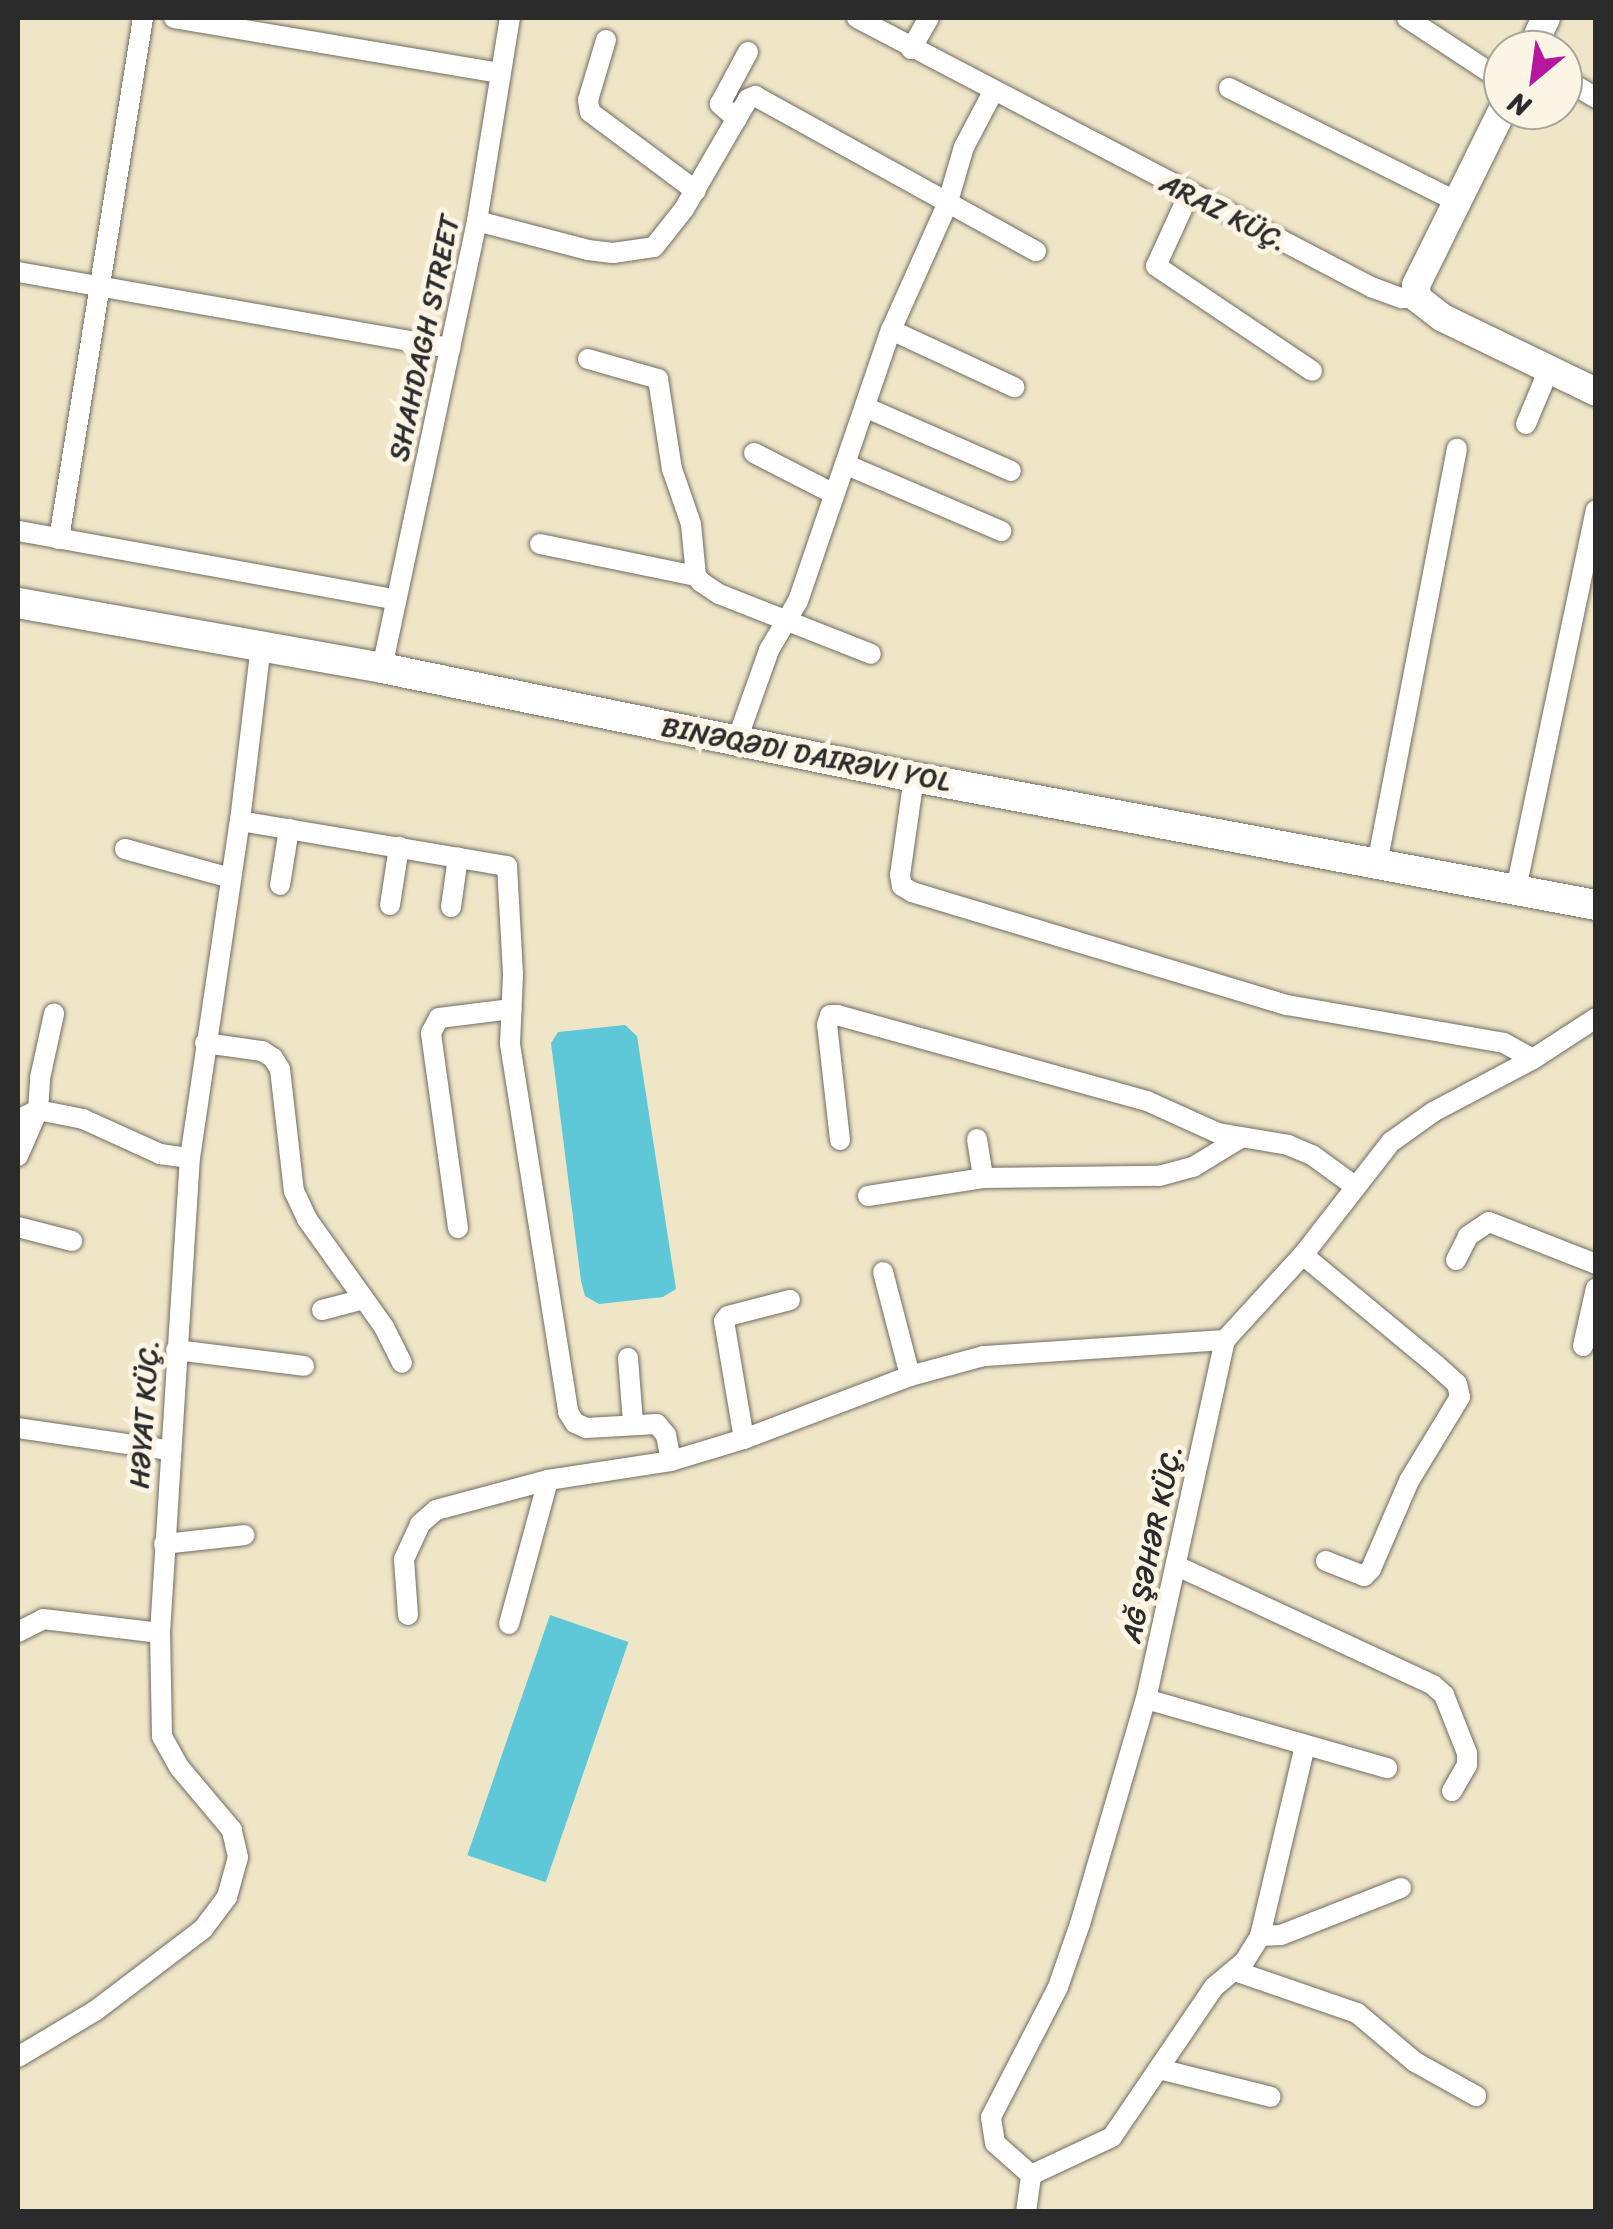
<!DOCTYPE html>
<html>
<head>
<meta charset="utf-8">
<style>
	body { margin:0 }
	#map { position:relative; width:1613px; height:2229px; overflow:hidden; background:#efe6c8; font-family:Sriracha,sans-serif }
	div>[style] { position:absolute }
	.water>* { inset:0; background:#5ec8d8; transform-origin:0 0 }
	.roads { filter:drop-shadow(0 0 2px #706c62) drop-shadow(0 0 2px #706c62) }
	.street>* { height:20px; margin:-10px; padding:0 10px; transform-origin:10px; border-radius:10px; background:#fff }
	.secondary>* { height:28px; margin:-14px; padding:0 14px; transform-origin:14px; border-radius:14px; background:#fff }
	.primary>* { height:30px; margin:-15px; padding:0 15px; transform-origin:15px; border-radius:15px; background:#fff }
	span { translate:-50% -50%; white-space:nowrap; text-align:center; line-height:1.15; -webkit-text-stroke:10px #fcf5e5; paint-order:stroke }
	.street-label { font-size:28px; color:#2b2b2b }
	.frame { position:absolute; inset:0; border:20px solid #2b2b2b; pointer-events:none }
	.north { position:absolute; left:1483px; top:30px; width:100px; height:100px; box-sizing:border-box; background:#fcf5e5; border:2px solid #a8a49b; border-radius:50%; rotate:209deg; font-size:28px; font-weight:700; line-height:40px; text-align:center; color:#2b2b2b }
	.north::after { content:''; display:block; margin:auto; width:35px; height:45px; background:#b5179e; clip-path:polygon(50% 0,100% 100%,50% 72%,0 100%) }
</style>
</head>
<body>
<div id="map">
	<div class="water">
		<div style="clip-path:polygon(625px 1025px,637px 1036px,676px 1289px,663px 1297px,599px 1304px,585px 1296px,581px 1281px,551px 1043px,558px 1032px)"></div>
		<div style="left:550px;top:1615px;width:83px;height:254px;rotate:19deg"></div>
	</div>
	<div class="roads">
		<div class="street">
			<div style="left:174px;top:18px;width:330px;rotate:9.6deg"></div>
			<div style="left:857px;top:18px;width:580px;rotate:27.63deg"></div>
			<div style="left:1371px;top:287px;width:33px;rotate:20deg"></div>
			<div style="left:1402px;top:298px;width:15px"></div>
			<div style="left:1407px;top:18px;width:115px;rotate:33.3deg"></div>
			<div style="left:606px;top:40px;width:63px;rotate:106.7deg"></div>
			<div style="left:588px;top:100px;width:12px;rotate:81deg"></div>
			<div style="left:590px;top:112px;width:132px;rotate:36.7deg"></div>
			<div style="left:911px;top:49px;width:36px;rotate:-60deg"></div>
			<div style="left:1563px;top:78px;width:39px;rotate:31deg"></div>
			<div style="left:1229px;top:88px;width:254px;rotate:26.5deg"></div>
			<div style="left:737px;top:119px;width:23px;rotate:-139deg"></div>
			<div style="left:720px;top:104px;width:59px;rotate:-61.7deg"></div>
			<div style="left:1189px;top:194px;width:79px;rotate:114.6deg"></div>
			<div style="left:1156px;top:266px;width:188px;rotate:33.9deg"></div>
			<div style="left:477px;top:221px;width:115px;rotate:14.6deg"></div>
			<div style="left:588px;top:250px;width:25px;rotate:7deg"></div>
			<div style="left:613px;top:253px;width:41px;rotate:-8.3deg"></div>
			<div style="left:654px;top:247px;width:48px;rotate:-51.7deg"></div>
			<div style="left:684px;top:209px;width:127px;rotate:-59.8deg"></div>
			<div style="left:748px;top:99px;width:8px;rotate:-23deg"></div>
			<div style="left:755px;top:96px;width:321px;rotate:28.9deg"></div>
			<div style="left:18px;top:272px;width:439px;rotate:10deg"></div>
			<div style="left:891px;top:330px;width:136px;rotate:24.9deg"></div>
			<div style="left:588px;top:359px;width:73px;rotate:15.9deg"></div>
			<div style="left:658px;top:379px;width:91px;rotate:81.2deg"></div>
			<div style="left:672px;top:469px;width:58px;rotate:70.9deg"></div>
			<div style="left:691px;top:524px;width:52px;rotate:84.5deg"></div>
			<div style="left:696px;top:576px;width:8px;rotate:50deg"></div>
			<div style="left:701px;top:582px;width:22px;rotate:34deg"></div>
			<div style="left:719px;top:594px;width:163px;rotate:21.5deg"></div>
			<div style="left:867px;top:408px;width:157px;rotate:23.6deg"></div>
			<div style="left:1526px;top:424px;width:60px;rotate:-67.3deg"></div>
			<div style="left:754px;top:453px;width:90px;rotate:27.1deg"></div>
			<div style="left:847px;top:465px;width:168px;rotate:23.2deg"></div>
			<div style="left:18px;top:531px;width:384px;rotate:10.3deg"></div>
			<div style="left:59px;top:539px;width:528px;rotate:-80.84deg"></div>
			<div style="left:540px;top:544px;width:159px;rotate:11.6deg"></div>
			<div style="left:382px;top:668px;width:457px;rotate:-78deg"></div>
			<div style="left:477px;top:221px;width:206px;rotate:-80.8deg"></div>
			<div style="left:737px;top:740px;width:96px;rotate:-70.4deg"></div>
			<div style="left:769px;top:650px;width:57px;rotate:-59.4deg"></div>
			<div style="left:798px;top:601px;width:287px;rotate:-71.1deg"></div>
			<div style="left:891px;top:330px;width:137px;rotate:-65.9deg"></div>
			<div style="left:947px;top:205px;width:60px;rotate:-73.7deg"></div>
			<div style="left:964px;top:147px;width:62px;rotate:-62.2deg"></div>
			<div style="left:914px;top:777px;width:99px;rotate:98.1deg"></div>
			<div style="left:900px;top:875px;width:11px;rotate:80deg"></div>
			<div style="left:902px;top:886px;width:12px;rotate:31deg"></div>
			<div style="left:912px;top:892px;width:392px;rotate:16.8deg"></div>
			<div style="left:1287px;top:1005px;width:220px;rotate:9.9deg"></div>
			<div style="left:1504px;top:1043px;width:33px;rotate:29deg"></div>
			<div style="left:240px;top:821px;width:271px;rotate:9.6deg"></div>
			<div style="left:507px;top:866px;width:109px;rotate:86.8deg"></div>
			<div style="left:513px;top:975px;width:69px;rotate:92.5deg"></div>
			<div style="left:510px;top:1044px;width:373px;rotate:81deg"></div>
			<div style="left:568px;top:1412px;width:13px;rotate:58deg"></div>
			<div style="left:575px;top:1423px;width:12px;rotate:24deg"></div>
			<div style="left:586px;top:1428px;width:71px;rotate:-3.2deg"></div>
			<div style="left:657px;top:1424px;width:14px;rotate:51deg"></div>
			<div style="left:666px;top:1435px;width:26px;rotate:79deg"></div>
			<div style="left:125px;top:849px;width:110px;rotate:15.3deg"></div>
			<div style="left:1377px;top:864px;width:423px;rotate:-79.1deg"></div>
			<div style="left:280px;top:885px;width:57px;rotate:-80.9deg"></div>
			<div style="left:1516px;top:889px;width:387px;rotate:-78.1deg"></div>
			<div style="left:390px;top:905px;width:59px;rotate:-81.2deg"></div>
			<div style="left:451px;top:907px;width:50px;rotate:-82deg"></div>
			<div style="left:205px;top:1043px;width:58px;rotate:8deg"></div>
			<div style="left:262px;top:1051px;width:13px;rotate:32deg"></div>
			<div style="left:273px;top:1058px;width:13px;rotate:58deg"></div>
			<div style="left:280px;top:1069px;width:123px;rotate:83.5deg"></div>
			<div style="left:294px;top:1191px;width:31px;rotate:65deg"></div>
			<div style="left:307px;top:1219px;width:133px;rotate:54.5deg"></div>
			<div style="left:384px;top:1327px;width:40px;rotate:63.4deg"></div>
			<div style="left:18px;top:1120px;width:22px;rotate:-27deg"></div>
			<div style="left:38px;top:1110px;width:32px;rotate:-86deg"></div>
			<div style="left:40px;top:1078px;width:66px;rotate:-77.7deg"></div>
			<div style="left:977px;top:1139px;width:39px;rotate:81deg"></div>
			<div style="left:840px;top:1140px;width:116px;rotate:-96.4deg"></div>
			<div style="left:827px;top:1025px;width:10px;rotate:-73deg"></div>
			<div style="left:830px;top:1015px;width:7px"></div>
			<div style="left:837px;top:1015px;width:322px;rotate:15.5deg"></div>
			<div style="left:1147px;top:1101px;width:78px;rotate:24.3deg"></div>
			<div style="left:1218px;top:1133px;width:71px;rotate:9.7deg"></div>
			<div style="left:1288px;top:1145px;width:26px;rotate:23deg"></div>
			<div style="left:1312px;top:1155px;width:54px;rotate:36deg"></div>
			<div style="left:18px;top:1156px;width:50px;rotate:-66.5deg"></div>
			<div style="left:38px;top:1110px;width:46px;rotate:11.3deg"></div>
			<div style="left:83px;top:1119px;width:85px;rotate:24.4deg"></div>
			<div style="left:160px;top:1154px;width:30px;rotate:8deg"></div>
			<div style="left:868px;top:1196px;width:116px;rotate:-8.9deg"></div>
			<div style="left:983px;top:1178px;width:176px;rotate:-0.7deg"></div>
			<div style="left:1159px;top:1176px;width:35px;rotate:-15deg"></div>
			<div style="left:1193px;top:1167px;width:54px;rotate:-31.3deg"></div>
			<div style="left:18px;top:1227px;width:56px;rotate:14.5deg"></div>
			<div style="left:458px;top:1228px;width:197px;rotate:-97.9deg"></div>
			<div style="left:431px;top:1033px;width:17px;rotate:-62deg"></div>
			<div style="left:439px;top:1018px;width:73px;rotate:-7.1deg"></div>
			<div style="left:1303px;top:1255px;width:173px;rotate:39.6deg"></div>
			<div style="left:1436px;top:1365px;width:28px;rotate:42deg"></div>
			<div style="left:1457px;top:1384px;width:13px;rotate:77deg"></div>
			<div style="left:1460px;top:1397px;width:98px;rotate:121.3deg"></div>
			<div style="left:1409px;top:1481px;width:96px;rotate:113.4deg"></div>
			<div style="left:1371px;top:1569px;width:10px;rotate:135deg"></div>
			<div style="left:1364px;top:1576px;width:41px;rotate:-158.5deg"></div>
			<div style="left:1456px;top:1260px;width:27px;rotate:-63deg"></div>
			<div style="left:1468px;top:1236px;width:25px;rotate:-34deg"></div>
			<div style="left:1489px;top:1222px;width:115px;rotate:21.4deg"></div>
			<div style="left:883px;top:1272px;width:107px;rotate:75.4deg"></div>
			<div style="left:322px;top:1310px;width:43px;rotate:-14.7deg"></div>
			<div style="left:1583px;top:1346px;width:59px;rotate:-77.4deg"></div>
			<div style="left:176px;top:1350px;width:129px;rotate:7.1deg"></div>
			<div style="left:628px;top:1358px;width:65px;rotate:85.6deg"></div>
			<div style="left:18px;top:1428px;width:153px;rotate:8.3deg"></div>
			<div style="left:744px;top:1439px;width:120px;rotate:-99.6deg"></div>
			<div style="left:724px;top:1321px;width:6px;rotate:-51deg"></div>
			<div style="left:728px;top:1316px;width:64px;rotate:-14.5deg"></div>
			<div style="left:164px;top:1544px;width:81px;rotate:-6.3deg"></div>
			<div style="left:1177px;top:1566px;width:282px;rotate:24.9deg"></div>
			<div style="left:1433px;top:1685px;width:15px;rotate:42deg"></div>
			<div style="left:1444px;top:1695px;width:62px;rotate:68.4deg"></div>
			<div style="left:1467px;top:1753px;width:12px;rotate:90deg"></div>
			<div style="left:1467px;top:1765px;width:30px;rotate:120deg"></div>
			<div style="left:408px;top:1615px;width:56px;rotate:-94.1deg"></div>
			<div style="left:404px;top:1559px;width:38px;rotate:-65deg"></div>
			<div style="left:420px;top:1524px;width:21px;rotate:-41deg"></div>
			<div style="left:436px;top:1510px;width:116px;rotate:-15deg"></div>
			<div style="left:548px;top:1480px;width:124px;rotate:-8.8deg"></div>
			<div style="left:671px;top:1461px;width:76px;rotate:-16.8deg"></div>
			<div style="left:744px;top:1439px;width:178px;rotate:-20.8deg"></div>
			<div style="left:910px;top:1376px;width:77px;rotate:-15.1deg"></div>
			<div style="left:984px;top:1356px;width:242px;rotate:-3.8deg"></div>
			<div style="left:509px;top:1624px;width:149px;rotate:-74.8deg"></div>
			<div style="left:18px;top:1632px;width:28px;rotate:-27deg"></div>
			<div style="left:43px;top:1619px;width:118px;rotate:6.8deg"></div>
			<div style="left:1146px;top:1699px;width:251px;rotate:16deg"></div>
			<div style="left:1260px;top:1936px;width:195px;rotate:-76.7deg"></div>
			<div style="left:1235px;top:1971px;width:129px;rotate:19deg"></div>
			<div style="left:1357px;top:2013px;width:76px;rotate:40.2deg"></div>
			<div style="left:1415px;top:2062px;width:70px;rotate:29.1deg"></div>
			<div style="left:18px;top:2057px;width:90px;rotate:-30.9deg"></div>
			<div style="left:95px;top:2011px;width:136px;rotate:-37.2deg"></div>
			<div style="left:203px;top:1929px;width:40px;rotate:-53deg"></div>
			<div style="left:227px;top:1897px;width:41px;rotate:-74.6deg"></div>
			<div style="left:238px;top:1857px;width:28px;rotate:-103deg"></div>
			<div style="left:232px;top:1830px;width:82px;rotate:-130.1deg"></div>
			<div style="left:179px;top:1767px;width:35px;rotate:-119deg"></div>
			<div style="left:162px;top:1736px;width:103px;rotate:-91.1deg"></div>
			<div style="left:160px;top:1633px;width:476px;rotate:-86.4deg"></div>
			<div style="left:190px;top:1158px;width:341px;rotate:-81.6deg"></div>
			<div style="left:240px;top:821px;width:176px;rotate:-83.2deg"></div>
			<div style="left:1159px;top:2069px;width:115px;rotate:14deg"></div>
			<div style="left:1031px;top:2175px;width:89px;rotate:-25.1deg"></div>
			<div style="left:1112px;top:2137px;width:181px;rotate:-55.8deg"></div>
			<div style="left:1214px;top:1987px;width:39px;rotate:-40deg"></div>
			<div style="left:1244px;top:1962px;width:31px;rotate:-58deg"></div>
			<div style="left:1260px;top:1936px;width:21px;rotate:-3deg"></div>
			<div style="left:1281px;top:1935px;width:129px;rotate:-21.4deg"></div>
			<div style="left:1026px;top:2212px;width:37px;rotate:-82deg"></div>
			<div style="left:1031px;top:2175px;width:48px;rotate:-138.4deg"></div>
			<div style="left:995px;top:2143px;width:26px;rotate:-99deg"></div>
			<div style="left:991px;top:2117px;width:146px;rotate:-62.7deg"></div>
			<div style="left:1058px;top:1987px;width:67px;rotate:-70.8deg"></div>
			<div style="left:1080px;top:1924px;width:234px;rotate:-73.7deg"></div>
			<div style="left:1146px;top:1699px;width:368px;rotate:-77.6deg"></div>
			<div style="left:1225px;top:1340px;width:115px;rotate:-47.5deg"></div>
			<div style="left:1303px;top:1255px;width:143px;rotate:-52.1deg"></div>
			<div style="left:1391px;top:1142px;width:52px;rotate:-35.5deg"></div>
			<div style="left:1433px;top:1112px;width:113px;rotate:-27.9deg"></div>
			<div style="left:1533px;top:1059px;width:75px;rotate:-33.1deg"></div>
		</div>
		<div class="secondary">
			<div style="left:1531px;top:50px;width:35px;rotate:-65deg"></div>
			<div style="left:1503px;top:109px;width:196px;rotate:116.3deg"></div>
			<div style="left:1416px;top:285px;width:13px;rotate:86deg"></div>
			<div style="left:1417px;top:298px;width:33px;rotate:38deg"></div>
			<div style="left:1443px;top:318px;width:170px;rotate:25.8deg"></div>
		</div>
		<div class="primary">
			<div style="left:18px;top:603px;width:370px;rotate:10.1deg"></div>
			<div style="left:382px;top:668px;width:543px;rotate:11.58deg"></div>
			<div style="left:914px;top:777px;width:694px;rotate:10.63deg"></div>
		</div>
	</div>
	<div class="street-label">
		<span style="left:1224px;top:212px;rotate:27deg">ARAZ KÜÇ.</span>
		<span style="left:424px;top:338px;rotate:-78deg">SHAHDAGH STREET</span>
		<span style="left:806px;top:754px;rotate:11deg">BINƏQƏDI DAIRƏVI YOL</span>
		<span style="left:144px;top:1414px;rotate:-86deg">HƏYAT KÜÇ.</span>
		<span style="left:1152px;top:1544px;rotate:-78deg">AĞ ŞƏHƏR KÜÇ.</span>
	</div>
	<div class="frame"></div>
	<div class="north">N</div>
</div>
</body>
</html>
